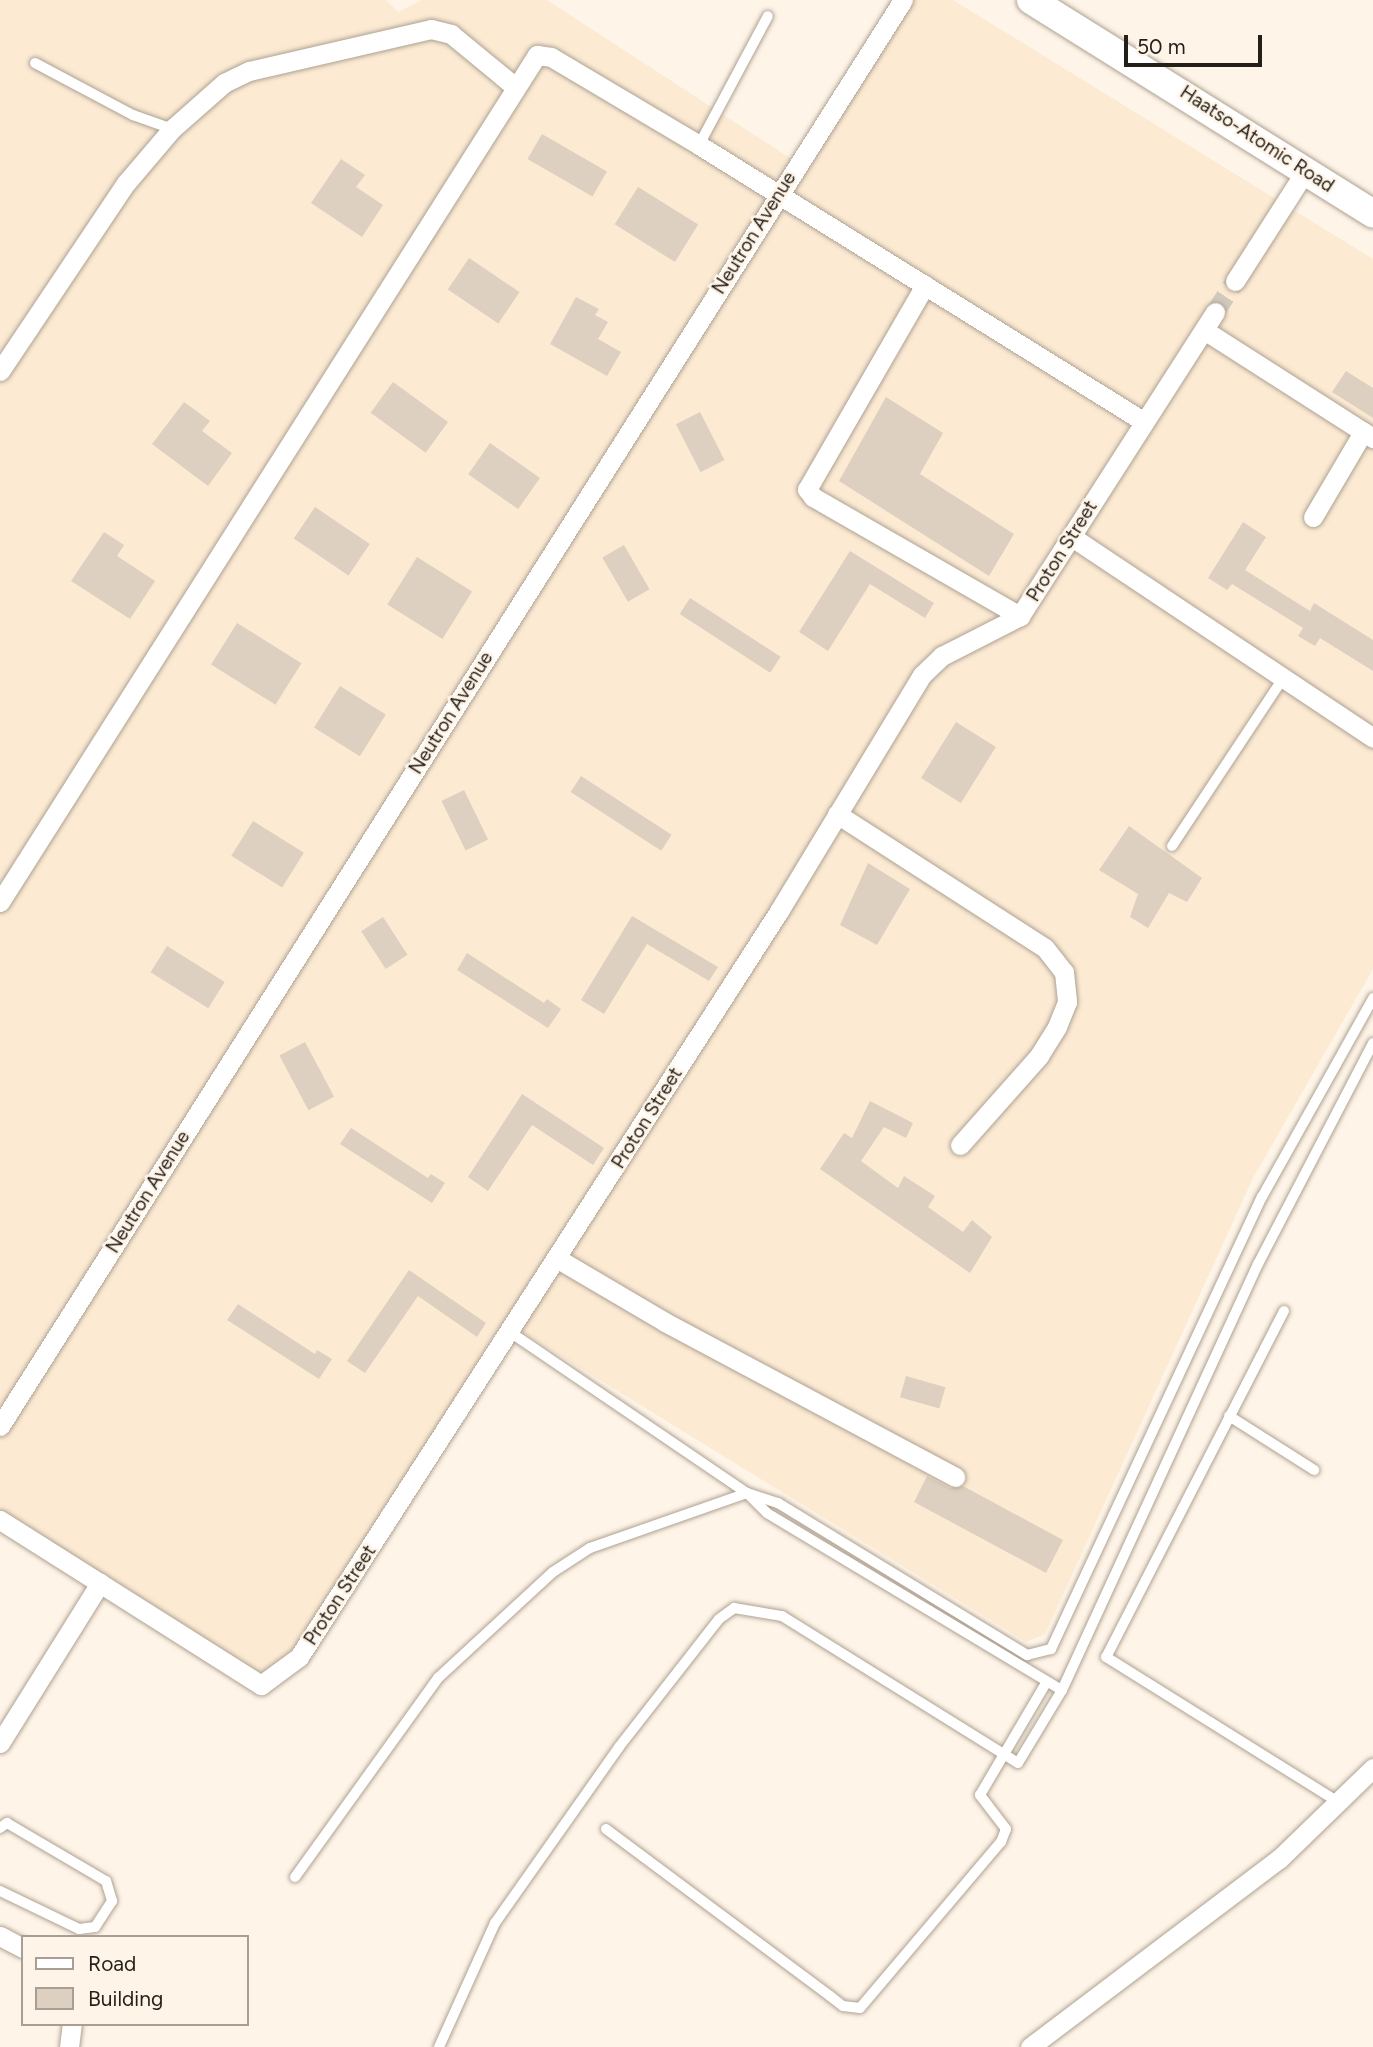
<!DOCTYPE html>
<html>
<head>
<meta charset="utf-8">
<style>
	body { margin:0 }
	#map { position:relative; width:1373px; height:2047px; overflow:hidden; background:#fef4e7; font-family:Figtree,sans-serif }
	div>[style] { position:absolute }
	.built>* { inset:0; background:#fcead3 }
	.building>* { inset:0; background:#ddd0c0; transform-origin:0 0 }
	.street-tunnel>* { height:19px; margin-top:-9.5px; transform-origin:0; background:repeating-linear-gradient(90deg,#d2c9be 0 19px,transparent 0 29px) }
	.roads { filter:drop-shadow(0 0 2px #aea292) drop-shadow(0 0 2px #aea292) }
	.lane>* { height:10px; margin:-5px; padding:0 5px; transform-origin:5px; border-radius:5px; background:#fff }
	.street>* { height:19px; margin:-9.5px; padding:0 9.5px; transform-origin:9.5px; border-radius:9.5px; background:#fff }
	.secondary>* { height:28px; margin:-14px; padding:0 14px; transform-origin:14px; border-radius:14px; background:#fff }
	span { translate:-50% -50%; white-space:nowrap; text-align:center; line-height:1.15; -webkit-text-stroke:5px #fef4e7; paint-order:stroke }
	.street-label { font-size:19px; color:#241f19 }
	.legend { position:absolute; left:21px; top:1935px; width:228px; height:91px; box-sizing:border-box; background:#fef4e7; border:2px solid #a79f95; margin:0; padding:9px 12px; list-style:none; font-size:21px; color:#241f19 }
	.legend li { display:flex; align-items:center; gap:14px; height:35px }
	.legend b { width:35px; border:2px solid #a79f95 }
	.scale { position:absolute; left:1124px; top:35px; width:138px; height:32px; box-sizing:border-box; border:4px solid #241f19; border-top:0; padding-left:9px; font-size:21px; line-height:24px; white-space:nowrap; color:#241f19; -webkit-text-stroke:5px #fef4e7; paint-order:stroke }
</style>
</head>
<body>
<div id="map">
	<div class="built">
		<div style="clip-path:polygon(0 0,386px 0,398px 12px,422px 0,547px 0,793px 160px,891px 0,953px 0,1373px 259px,1373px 969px,1253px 1178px,1045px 1634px,1026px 1642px,504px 1321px,293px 1654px,259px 1680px,0 1522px)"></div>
	</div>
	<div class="building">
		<div style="left:542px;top:134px;width:75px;height:29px;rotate:30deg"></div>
		<div style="clip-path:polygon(341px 159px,365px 175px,356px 187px,383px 205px,362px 237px,311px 203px)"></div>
		<div style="left:638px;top:187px;width:71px;height:44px;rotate:32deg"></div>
		<div style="left:469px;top:258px;width:61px;height:38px;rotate:34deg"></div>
		<div style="clip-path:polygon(576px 297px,599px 309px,595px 315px,608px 322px,598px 339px,621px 352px,607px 376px,550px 344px)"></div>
		<div style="clip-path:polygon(1346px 371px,1373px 388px,1373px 418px,1332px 392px)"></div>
		<div style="left:393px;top:382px;width:68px;height:38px;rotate:36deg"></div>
		<div style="clip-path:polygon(886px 397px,943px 433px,920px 474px,1014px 534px,989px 576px,839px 481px)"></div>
		<div style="clip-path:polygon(184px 402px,210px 421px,202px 431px,232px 453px,208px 486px,152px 444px)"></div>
		<div style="left:700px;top:412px;width:54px;height:27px;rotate:63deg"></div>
		<div style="left:490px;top:443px;width:61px;height:38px;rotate:35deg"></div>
		<div style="left:315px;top:507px;width:66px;height:38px;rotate:34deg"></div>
		<div style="clip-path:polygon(1243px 522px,1266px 537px,1245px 570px,1310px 611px,1314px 603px,1373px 640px,1373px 671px,1320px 638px,1315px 646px,1298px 636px,1303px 628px,1232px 584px,1227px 590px,1208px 578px)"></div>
		<div style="clip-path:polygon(104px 532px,124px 545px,117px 556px,155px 581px,130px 619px,71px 581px)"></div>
		<div style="left:624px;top:545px;width:51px;height:25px;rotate:60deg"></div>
		<div style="clip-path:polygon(850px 551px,934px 603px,925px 618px,870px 584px,828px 651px,799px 632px)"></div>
		<div style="left:417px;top:557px;width:65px;height:56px;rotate:32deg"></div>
		<div style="left:690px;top:598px;width:108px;height:19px;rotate:33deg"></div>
		<div style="left:237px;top:623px;width:76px;height:49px;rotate:32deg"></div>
		<div style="left:340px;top:686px;width:54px;height:49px;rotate:32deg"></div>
		<div style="left:956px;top:722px;width:47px;height:66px;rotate:32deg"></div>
		<div style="left:581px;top:776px;width:108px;height:19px;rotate:33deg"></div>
		<div style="left:464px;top:790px;width:55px;height:25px;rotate:64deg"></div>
		<div style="left:253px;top:821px;width:60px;height:41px;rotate:32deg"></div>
		<div style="clip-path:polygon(1129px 826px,1202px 878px,1187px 902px,1169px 893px,1148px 928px,1130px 917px,1138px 894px,1099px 870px)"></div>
		<div style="clip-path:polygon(868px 863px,910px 889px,877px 945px,840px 925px)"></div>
		<div style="clip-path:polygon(632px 916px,718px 967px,709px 981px,647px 944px,604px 1014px,581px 1000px)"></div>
		<div style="left:383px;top:917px;width:45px;height:26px;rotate:57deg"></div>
		<div style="left:167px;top:946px;width:68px;height:31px;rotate:32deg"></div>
		<div style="clip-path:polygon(467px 953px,544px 1003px,547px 999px,561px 1009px,548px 1028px,457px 970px)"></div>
		<div style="left:305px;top:1042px;width:62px;height:29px;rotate:62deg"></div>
		<div style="clip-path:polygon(522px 1094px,604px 1148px,593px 1165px,532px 1125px,488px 1191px,468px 1177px)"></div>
		<div style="clip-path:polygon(870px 1101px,913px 1123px,906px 1138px,884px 1127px,861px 1161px,898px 1188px,904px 1176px,935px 1196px,928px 1207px,963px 1232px,972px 1220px,992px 1237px,970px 1273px,820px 1169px,844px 1133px,852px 1138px)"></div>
		<div style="clip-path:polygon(351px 1128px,428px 1178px,431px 1174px,445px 1183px,432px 1203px,340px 1144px)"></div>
		<div style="clip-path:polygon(409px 1270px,486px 1323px,477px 1337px,418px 1296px,365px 1373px,347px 1361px)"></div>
		<div style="clip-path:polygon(238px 1304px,315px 1354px,317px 1350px,332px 1359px,319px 1379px,227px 1320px)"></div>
		<div style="left:906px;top:1376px;width:41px;height:22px;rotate:16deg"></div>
		<div style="clip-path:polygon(927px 1476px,950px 1488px,963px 1486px,1063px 1540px,1046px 1573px,914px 1502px)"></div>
	</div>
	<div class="street-tunnel">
		<div style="left:1215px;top:312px;width:37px;rotate:-57deg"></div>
	</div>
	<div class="roads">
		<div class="lane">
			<div style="left:35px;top:63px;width:111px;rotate:28deg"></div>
			<div style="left:133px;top:115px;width:41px;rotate:19.7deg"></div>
			<div style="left:699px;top:145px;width:146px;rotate:-61.9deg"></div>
			<div style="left:1172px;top:846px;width:201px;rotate:-56.5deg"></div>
			<div style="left:1284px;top:1311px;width:389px;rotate:117.2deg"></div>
			<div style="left:1106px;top:1657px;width:274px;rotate:32deg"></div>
			<div style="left:510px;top:1332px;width:287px;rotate:34.2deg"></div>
			<div style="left:747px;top:1493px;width:28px;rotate:45deg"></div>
			<div style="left:767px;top:1513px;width:344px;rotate:31deg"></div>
			<div style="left:1062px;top:1690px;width:469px;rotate:-65.3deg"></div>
			<div style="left:1258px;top:1264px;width:249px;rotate:-62.5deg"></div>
			<div style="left:1229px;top:1416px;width:101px;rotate:32.4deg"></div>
			<div style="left:0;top:1828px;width:9px;rotate:-36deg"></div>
			<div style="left:7px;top:1823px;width:115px;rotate:30.4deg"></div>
			<div style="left:106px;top:1881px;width:21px;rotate:73deg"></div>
			<div style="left:112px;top:1901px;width:31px;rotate:123deg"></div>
			<div style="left:95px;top:1927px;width:16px;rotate:173deg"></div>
			<div style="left:79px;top:1929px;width:88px;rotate:-154.3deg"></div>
			<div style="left:606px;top:1829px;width:279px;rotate:36.7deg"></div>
			<div style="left:830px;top:1996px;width:16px;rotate:38deg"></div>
			<div style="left:843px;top:2006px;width:17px;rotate:7deg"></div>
			<div style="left:860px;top:2008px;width:218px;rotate:-49.7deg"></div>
			<div style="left:1001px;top:1842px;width:14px;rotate:-69deg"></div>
			<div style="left:1006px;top:1829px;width:43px;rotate:-127.4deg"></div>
			<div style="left:980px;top:1795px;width:130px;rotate:-59.5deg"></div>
			<div style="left:295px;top:1877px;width:245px;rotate:-54.3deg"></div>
			<div style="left:438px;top:1678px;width:156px;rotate:-42.7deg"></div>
			<div style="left:553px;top:1572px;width:44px;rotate:-33deg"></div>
			<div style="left:590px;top:1548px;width:166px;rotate:-19.3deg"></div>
			<div style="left:747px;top:1493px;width:33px;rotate:18deg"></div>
			<div style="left:778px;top:1503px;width:292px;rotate:31.4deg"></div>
			<div style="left:1027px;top:1655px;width:25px;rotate:-14deg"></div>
			<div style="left:1051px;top:1649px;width:499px;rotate:-65deg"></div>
			<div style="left:1262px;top:1197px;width:228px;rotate:-60.8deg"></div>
			<div style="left:439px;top:2047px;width:136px;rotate:-65.7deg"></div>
			<div style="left:495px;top:1923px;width:215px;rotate:-54.8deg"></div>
			<div style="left:619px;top:1747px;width:162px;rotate:-52deg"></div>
			<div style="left:719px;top:1619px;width:19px;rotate:-36deg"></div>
			<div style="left:734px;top:1608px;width:49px;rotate:9.5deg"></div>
			<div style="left:782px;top:1616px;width:278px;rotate:31.9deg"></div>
			<div style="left:1018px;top:1763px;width:85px;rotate:-58.9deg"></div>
		</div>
		<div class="street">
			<div style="left:1235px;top:281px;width:132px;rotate:-57.4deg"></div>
			<div style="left:925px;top:285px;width:236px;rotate:120deg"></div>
			<div style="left:807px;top:489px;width:10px;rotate:53deg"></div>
			<div style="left:813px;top:497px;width:239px;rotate:29.9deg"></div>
			<div style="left:1204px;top:330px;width:201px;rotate:32.6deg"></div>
			<div style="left:0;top:371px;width:226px;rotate:-56.2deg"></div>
			<div style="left:126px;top:183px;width:71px;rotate:-49.6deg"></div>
			<div style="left:172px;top:129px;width:69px;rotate:-41.5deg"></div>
			<div style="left:224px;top:83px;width:28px;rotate:-26deg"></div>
			<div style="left:249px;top:71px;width:187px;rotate:-13deg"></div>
			<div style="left:431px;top:29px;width:21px;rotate:14deg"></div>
			<div style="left:451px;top:34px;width:82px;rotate:39.5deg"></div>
			<div style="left:1313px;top:517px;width:99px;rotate:-59.5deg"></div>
			<div style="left:1072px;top:537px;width:362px;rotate:33.7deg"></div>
			<div style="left:837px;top:814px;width:247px;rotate:32.8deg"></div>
			<div style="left:1045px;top:948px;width:31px;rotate:52deg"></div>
			<div style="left:1064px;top:972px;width:30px;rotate:84deg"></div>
			<div style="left:1067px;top:1002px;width:27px;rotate:112deg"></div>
			<div style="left:1057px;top:1027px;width:34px;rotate:122deg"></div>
			<div style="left:1039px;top:1056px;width:119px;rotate:131.6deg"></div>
			<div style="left:0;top:902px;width:1003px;rotate:-57.63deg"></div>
			<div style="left:537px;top:55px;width:14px;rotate:8deg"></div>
			<div style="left:551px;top:57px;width:172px;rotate:30.7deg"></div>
			<div style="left:699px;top:145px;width:523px;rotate:31.87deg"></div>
			<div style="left:558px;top:1259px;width:124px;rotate:30.5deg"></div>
			<div style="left:665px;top:1322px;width:329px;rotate:28.1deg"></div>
			<div style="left:0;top:1426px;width:1688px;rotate:-57.66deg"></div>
			<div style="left:0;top:1520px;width:309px;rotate:32.3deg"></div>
			<div style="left:261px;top:1685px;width:47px;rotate:-36.4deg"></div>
			<div style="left:299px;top:1657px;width:887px;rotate:-57.24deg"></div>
			<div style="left:779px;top:911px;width:276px;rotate:-58.8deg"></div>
			<div style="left:922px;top:675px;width:28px;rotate:-44deg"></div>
			<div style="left:942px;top:656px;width:88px;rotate:-27.1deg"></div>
			<div style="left:1020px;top:616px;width:361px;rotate:-57.3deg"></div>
			<div style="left:0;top:1743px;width:189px;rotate:-58deg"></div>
			<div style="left:0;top:1936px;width:26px;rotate:28deg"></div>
			<div style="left:69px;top:2047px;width:23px;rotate:-83deg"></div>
			<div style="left:1030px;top:2047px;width:312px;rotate:-37.1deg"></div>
			<div style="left:1279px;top:1859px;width:131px;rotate:-44.1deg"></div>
		</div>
		<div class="secondary">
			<div style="left:1031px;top:0;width:403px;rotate:32deg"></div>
		</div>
	</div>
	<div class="street-label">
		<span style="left:1257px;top:139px;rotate:33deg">Haatso-Atomic Road</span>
		<span style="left:754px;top:233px;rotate:-58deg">Neutron Avenue</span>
		<span style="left:1062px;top:551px;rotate:-58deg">Proton Street</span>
		<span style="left:451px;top:713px;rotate:-58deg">Neutron Avenue</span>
		<span style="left:647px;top:1118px;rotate:-58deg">Proton Street</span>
		<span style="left:148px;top:1192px;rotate:-58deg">Neutron Avenue</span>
		<span style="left:340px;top:1595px;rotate:-57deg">Proton Street</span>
	</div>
	<ul class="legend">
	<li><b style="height:9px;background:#fff"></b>Road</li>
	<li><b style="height:19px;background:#ddd0c0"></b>Building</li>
	</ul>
	<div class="scale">50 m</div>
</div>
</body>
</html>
